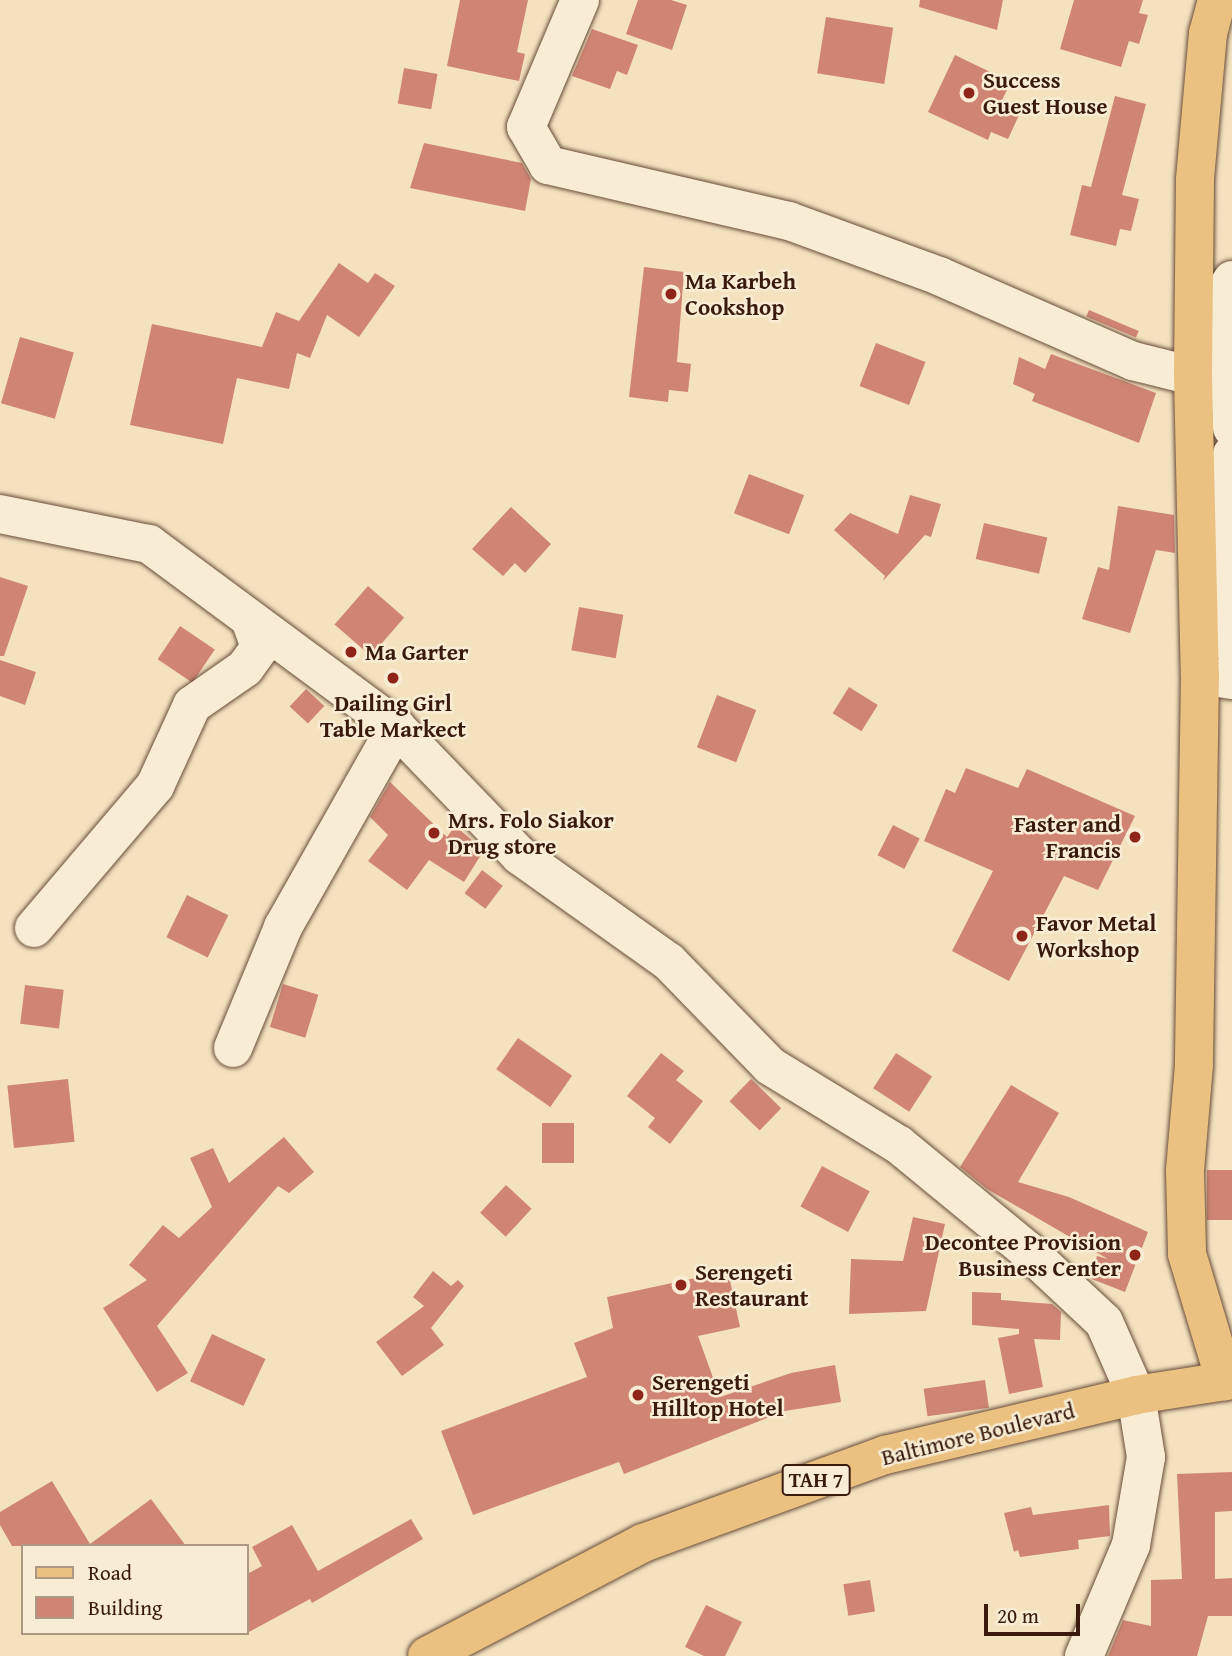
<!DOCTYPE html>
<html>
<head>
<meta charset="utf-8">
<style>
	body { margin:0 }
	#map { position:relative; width:1232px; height:1656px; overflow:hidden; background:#f4e2bf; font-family:"Gentium Book Plus",serif }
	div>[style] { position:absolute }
	.building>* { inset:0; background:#d08574; transform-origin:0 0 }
	.roads { filter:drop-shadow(0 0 2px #684c39) drop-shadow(0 0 2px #684c39) }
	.minor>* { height:38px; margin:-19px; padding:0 19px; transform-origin:19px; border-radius:19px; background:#f8ecd5 }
	.major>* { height:38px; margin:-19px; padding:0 19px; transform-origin:19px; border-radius:19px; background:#eac180 }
	.highway>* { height:38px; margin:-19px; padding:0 19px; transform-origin:19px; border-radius:19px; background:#eac180 }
	.dots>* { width:19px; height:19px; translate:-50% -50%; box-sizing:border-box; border:4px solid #f8ecd5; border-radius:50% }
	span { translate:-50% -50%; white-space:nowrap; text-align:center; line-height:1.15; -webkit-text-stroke:5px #f8ecd5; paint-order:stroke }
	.shield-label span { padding:2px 5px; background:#f8ecd5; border:2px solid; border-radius:5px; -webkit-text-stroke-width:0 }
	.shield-label { font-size:21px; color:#3a1a0c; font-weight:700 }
	.poi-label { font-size:23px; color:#3a1a0c; font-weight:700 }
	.left { translate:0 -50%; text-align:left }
	.right { translate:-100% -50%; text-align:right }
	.street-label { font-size:23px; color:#3a1a0c }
	.legend { position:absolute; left:21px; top:1544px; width:228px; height:91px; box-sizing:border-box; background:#f8ecd5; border:2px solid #ac9885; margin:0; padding:9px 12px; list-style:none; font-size:21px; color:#3a1a0c }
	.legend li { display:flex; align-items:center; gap:14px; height:35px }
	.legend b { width:35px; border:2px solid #ac9885 }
	.scale { position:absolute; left:984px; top:1604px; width:96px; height:32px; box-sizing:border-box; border:4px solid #3a1a0c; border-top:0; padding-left:9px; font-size:21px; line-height:24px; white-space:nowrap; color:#3a1a0c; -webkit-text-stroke:5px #f8ecd5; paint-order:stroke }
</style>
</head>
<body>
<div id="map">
	<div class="building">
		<div style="clip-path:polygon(460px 0,528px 0,517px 52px,525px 54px,519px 81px,447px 66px)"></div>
		<div style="clip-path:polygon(638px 0,671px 0,687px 5px,672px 50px,626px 34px)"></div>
		<div style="clip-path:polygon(920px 0,1003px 0,997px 30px,919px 7px)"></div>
		<div style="clip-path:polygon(1074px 0,1143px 0,1139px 13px,1148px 15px,1139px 44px,1129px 41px,1121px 67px,1060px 49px)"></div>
		<div style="left:826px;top:17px;width:68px;height:57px;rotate:9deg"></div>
		<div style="clip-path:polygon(592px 29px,638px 45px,627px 75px,617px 71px,610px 89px,572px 76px)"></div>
		<div style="clip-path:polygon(955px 55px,1011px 82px,1000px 104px,1020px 113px,1008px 139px,991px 132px,988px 140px,928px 112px)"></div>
		<div style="left:404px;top:68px;width:34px;height:36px;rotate:10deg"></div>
		<div style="clip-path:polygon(1115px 96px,1146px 104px,1122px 195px,1139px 199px,1131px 231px,1120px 229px,1116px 246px,1070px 235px,1082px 185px,1091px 187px)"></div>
		<div style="clip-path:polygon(424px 143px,522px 163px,531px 179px,525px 211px,410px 188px)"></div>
		<div style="clip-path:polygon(339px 263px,368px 283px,375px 273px,395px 286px,359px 337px,327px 315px,310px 358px,297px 353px,289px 389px,237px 378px,223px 444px,130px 425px,152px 324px,262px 347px,276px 312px,299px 321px)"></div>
		<div style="clip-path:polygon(644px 267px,684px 272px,677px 362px,691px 364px,688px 392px,669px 390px,668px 402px,629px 397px)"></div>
		<div style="left:1089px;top:310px;width:54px;height:7px;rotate:23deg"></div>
		<div style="left:20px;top:337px;width:56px;height:69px;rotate:16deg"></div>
		<div style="left:876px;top:343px;width:53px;height:46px;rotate:21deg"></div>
		<div style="clip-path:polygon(1051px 354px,1156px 393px,1139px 443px,1032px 401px,1035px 394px,1013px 384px,1019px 357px,1045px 369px)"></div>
		<div style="left:749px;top:474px;width:59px;height:42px;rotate:21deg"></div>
		<div style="clip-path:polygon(910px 495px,941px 504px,931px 537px,925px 535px,883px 581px,885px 576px,834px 530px,850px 513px,898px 534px)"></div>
		<div style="clip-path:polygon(1118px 506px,1174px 515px,1175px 553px,1156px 550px,1130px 633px,1082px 619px,1098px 567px,1109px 570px)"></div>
		<div style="clip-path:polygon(511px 507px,551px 544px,525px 573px,515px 563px,503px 576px,472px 549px)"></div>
		<div style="left:984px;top:523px;width:65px;height:37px;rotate:13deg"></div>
		<div style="clip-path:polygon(0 577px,28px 586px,4px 656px,0 656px)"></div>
		<div style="left:368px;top:586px;width:48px;height:51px;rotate:41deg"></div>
		<div style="left:579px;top:607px;width:45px;height:44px;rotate:10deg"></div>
		<div style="left:180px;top:626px;width:42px;height:40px;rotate:34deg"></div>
		<div style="clip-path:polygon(0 660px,36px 672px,25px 705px,0 696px)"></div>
		<div style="left:849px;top:687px;width:34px;height:31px;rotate:32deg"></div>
		<div style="left:306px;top:689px;width:25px;height:24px;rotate:43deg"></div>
		<div style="left:717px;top:695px;width:42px;height:56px;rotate:21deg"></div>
		<div style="clip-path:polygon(966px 768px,1018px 788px,1027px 769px,1135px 816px,1098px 890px,1064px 876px,1009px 981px,952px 951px,993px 871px,924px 841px,946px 789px,955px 793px)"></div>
		<div style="clip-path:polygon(390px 782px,447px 837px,455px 826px,484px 850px,464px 882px,429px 860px,407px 890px,368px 861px,388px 835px,370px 817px)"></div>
		<div style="left:893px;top:825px;width:30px;height:34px;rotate:27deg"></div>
		<div style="left:482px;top:870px;width:26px;height:29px;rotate:37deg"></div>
		<div style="left:187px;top:895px;width:46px;height:47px;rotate:26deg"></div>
		<div style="left:283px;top:984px;width:37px;height:45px;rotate:17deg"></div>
		<div style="left:25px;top:985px;width:39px;height:39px;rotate:7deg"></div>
		<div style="left:518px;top:1038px;width:66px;height:38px;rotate:35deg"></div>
		<div style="clip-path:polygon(661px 1053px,684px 1071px,676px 1080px,703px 1101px,670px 1144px,648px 1127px,655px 1118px,627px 1096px)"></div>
		<div style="left:896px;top:1053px;width:43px;height:42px;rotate:33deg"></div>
		<div style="left:68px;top:1079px;width:63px;height:61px;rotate:84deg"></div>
		<div style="left:751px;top:1079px;width:42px;height:31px;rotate:44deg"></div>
		<div style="clip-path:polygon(1011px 1085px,1059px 1113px,1018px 1182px,1069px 1197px,1148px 1232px,1125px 1292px,1089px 1278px,1097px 1256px,1108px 1259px,987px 1189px,960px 1167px)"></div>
		<div style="left:574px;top:1123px;width:40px;height:32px;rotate:90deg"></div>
		<div style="clip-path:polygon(284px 1137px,314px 1172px,289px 1193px,278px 1186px,157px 1326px,188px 1373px,157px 1392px,103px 1308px,147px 1280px,129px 1265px,163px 1225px,179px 1238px,212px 1207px,190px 1158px,213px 1148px,229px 1183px)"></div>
		<div style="left:822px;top:1166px;width:54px;height:46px;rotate:28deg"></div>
		<div style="left:1232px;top:1170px;width:50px;height:25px;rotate:90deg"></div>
		<div style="left:506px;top:1185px;width:35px;height:38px;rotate:43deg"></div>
		<div style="clip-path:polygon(913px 1217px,945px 1224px,926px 1311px,849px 1314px,851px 1259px,903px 1261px)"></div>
		<div style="clip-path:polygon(433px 1271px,451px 1286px,458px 1280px,464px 1286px,431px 1328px,444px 1345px,402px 1376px,376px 1342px,424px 1306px,413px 1297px)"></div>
		<div style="clip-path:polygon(728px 1271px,740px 1327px,698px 1336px,720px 1397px,791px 1373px,835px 1365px,841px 1402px,785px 1411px,624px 1474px,619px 1462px,473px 1515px,441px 1431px,587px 1377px,574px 1343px,613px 1328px,607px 1297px)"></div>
		<div style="clip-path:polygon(972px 1292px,1001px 1293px,1001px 1300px,1052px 1304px,1061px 1312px,1060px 1340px,1034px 1339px,1043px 1387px,1009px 1394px,998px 1338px,1019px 1334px,1019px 1329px,972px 1325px)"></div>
		<div style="left:212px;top:1334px;width:59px;height:52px;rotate:25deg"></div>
		<div style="left:985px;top:1380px;width:28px;height:62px;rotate:82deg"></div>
		<div style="clip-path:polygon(1232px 1472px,1232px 1511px,1215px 1512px,1215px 1579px,1232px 1578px,1232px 1616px,1208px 1616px,1197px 1656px,1108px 1656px,1123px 1620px,1151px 1626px,1151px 1580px,1182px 1579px,1177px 1474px)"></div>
		<div style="clip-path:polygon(52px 1481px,90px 1544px,151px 1499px,186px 1546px,12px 1546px,0 1525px,0 1512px)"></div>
		<div style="clip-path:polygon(1109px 1505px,1110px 1536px,1078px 1540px,1079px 1549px,1020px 1557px,1018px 1550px,1014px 1552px,1004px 1513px,1031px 1507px,1033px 1515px)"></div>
		<div style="clip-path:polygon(411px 1519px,423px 1539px,312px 1603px,310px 1599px,247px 1633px,247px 1574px,262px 1566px,252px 1547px,292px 1525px,318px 1571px)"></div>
		<div style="left:870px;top:1580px;width:32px;height:27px;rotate:81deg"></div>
		<div style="clip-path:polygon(706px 1605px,742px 1622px,725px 1656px,704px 1656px,685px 1647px)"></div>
	</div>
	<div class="roads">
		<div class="minor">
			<div style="left:580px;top:0;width:138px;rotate:113deg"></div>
			<div style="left:526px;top:127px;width:44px;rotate:59.9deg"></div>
			<div style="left:548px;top:165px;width:247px;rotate:13.1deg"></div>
			<div style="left:789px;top:221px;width:160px;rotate:20.1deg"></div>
			<div style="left:939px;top:276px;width:212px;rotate:23.7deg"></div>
			<div style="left:1133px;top:361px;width:62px;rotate:14deg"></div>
			<div style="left:1232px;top:280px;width:13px;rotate:122deg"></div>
			<div style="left:1225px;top:291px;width:137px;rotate:87.1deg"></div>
			<div style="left:1232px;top:454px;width:138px;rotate:93.7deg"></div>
			<div style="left:1223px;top:592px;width:54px;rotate:80.4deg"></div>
			<div style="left:0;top:514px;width:152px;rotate:11.4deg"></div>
			<div style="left:149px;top:544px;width:307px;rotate:36.5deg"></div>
			<div style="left:396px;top:727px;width:178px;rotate:46.1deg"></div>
			<div style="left:519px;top:855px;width:184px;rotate:35.5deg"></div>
			<div style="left:669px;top:962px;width:145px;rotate:45.8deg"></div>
			<div style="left:770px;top:1066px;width:151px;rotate:31.5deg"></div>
			<div style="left:899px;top:1145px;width:166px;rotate:39.4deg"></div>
			<div style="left:1027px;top:1250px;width:105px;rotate:43.1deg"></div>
			<div style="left:1104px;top:1322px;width:80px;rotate:66.3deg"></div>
			<div style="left:1136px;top:1395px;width:63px;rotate:80.8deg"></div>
			<div style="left:1146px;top:1457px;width:89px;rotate:99.7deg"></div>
			<div style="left:1131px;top:1545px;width:121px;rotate:112.9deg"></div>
			<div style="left:1200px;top:675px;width:32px;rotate:9deg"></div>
			<div style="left:34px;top:928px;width:187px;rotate:-49.6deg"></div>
			<div style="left:155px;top:786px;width:89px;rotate:-65.4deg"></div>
			<div style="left:192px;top:705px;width:65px;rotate:-34.9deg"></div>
			<div style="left:245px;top:668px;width:26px;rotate:-54deg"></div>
			<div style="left:260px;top:647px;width:29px;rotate:-110deg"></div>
			<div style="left:233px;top:1048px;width:131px;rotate:-67.5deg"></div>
			<div style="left:283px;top:927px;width:230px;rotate:-60.5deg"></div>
		</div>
		<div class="major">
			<div style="left:1217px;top:0;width:34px;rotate:105deg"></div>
			<div style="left:1208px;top:33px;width:148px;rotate:95.1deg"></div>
			<div style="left:1195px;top:180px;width:196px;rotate:90.6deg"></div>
			<div style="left:1193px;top:376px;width:299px;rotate:88.7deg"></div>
			<div style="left:1200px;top:675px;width:390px;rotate:90.9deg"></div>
			<div style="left:1194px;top:1065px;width:105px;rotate:94.9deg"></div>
			<div style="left:1185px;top:1170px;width:84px;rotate:88.6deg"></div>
			<div style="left:1187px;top:1254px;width:133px;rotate:73.3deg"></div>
		</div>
		<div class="highway">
			<div style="left:427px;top:1656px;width:244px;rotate:-27.6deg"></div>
			<div style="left:643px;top:1543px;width:258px;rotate:-20deg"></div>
			<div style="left:885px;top:1455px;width:258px;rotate:-13.4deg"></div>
			<div style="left:1136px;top:1395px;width:97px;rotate:-8.9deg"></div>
		</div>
	</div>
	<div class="dots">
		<div style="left:969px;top:93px;background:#8f2418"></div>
		<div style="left:671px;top:294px;background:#8f2418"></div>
		<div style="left:351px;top:652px;background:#8f2418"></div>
		<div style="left:393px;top:678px;background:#8f2418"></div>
		<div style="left:434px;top:833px;background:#8f2418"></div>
		<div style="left:1135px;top:837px;background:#8f2418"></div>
		<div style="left:1022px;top:936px;background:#8f2418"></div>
		<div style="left:1135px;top:1255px;background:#8f2418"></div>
		<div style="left:681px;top:1285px;background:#8f2418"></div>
		<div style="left:638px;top:1395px;background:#8f2418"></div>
	</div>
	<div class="shield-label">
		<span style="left:816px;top:1480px">TAH 7</span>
	</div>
	<div class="poi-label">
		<span class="left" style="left:983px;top:93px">Success<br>Guest House</span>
		<span class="left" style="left:685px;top:294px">Ma Karbeh<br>Cookshop</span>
		<span class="left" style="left:365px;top:652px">Ma Garter</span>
		<span style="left:393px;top:716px">Dailing Girl<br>Table Markect</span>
		<span class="left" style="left:448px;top:833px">Mrs. Folo Siakor<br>Drug store</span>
		<span class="right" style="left:1121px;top:837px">Faster and<br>Francis</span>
		<span class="left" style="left:1036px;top:936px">Favor Metal<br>Workshop</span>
		<span class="right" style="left:1121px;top:1255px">Decontee Provision<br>Business Center</span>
		<span class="left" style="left:695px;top:1285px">Serengeti<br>Restaurant</span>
		<span class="left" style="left:652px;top:1395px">Serengeti<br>Hilltop Hotel</span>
	</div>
	<div class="street-label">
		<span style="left:978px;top:1434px;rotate:-14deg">Baltimore Boulevard</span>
	</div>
	<ul class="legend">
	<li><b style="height:9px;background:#eac180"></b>Road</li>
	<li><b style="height:19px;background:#d08574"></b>Building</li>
	</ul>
	<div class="scale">20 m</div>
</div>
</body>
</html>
